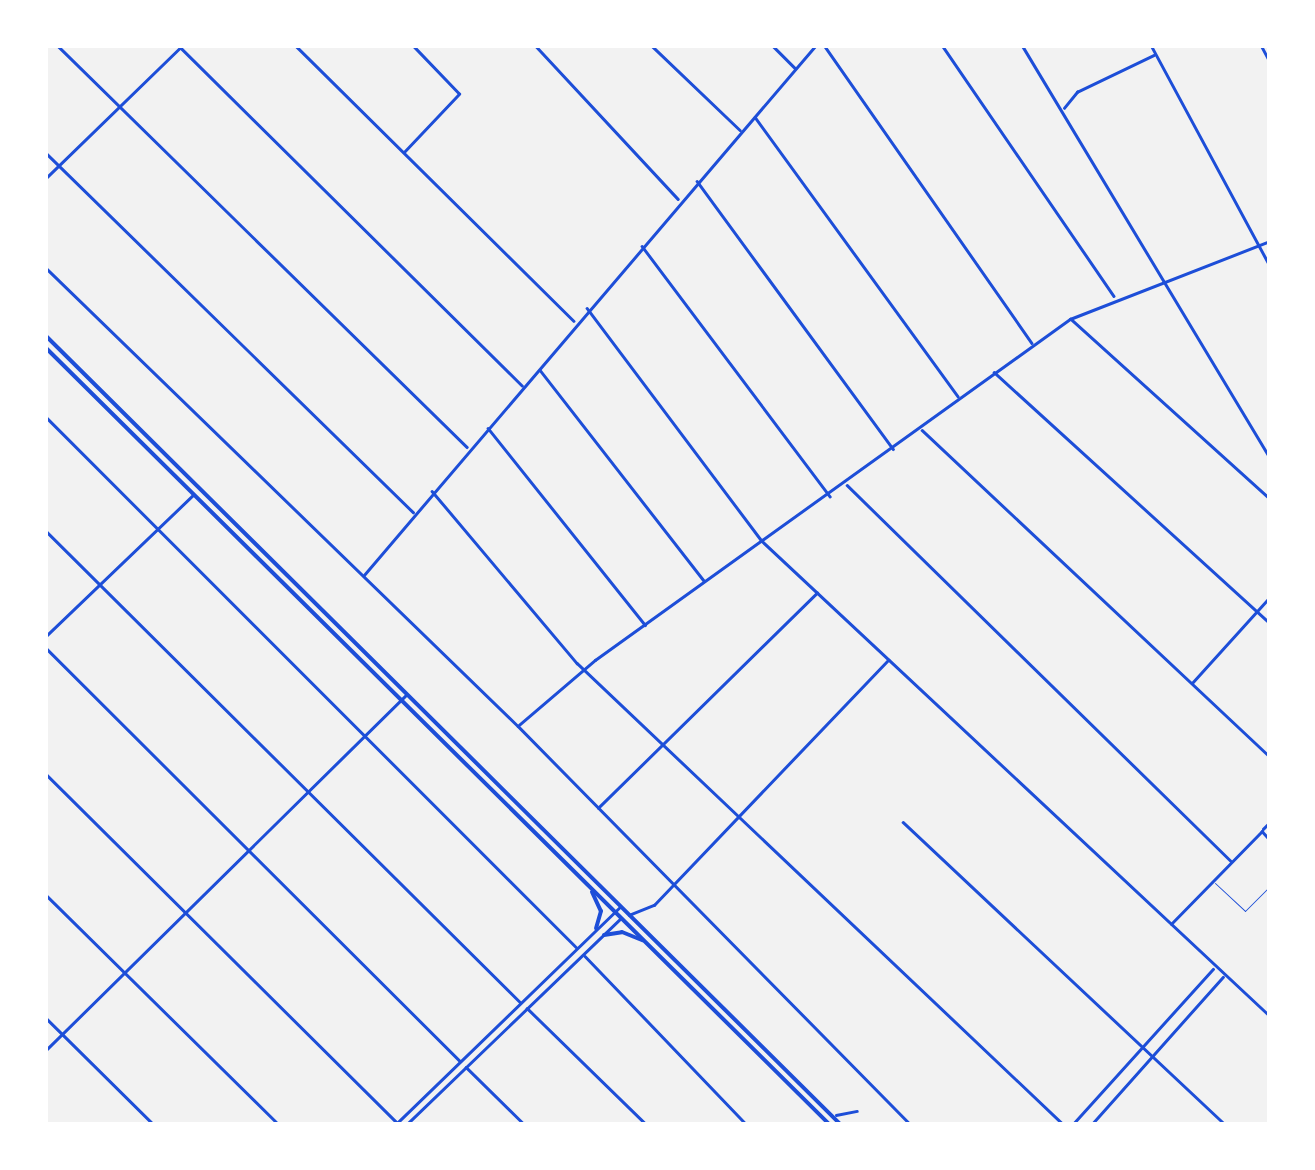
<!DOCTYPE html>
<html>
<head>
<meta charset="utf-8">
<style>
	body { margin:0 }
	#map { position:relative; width:1315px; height:1170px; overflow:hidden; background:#f2f2f2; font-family:Lato,sans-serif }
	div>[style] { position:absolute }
	.service>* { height:1px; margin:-0.5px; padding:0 0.5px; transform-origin:0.5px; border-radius:0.5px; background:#1d4ed8 }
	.minor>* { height:2.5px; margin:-1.25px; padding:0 1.25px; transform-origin:1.25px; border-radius:1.25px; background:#1d4ed8 }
	.tertiary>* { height:2.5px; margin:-1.25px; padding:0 1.25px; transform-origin:1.25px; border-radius:1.25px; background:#1d4ed8 }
	.primary>* { height:4px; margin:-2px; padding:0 2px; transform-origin:2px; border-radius:2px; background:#1d4ed8 }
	span { translate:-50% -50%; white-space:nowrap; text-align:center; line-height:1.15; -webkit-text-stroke:10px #fff; paint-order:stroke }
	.frame { position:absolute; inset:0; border:48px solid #fff; pointer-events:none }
</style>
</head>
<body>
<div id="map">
	<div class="service">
		<div style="left:1215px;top:883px;width:41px;rotate:43deg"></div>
		<div style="left:1245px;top:911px;width:35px;rotate:-45deg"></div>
	</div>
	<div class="minor">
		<div style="left:57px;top:45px;width:574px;rotate:44.44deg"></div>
		<div style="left:178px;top:45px;width:484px;rotate:44.7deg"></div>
		<div style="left:295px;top:45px;width:392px;rotate:44.7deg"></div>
		<div style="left:535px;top:45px;width:210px;rotate:47.1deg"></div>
		<div style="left:651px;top:45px;width:123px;rotate:43.7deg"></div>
		<div style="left:772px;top:45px;width:33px;rotate:45deg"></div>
		<div style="left:824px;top:45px;width:363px;rotate:55.1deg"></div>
		<div style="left:942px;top:45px;width:304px;rotate:55.6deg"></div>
		<div style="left:1022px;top:45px;width:482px;rotate:59deg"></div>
		<div style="left:1151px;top:45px;width:251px;rotate:61.7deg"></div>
		<div style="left:1261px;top:45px;width:19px;rotate:62deg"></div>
		<div style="left:1064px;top:108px;width:21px;rotate:-51deg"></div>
		<div style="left:1077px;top:92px;width:85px;rotate:-25.7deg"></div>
		<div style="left:755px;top:117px;width:345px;rotate:54deg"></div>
		<div style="left:45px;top:152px;width:515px;rotate:44.37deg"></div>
		<div style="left:404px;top:152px;width:80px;rotate:-46.5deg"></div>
		<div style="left:459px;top:94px;width:68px;rotate:-133.8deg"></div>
		<div style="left:45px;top:179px;width:192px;rotate:-44.2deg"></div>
		<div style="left:697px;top:181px;width:332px;rotate:53.8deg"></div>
		<div style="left:642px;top:246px;width:313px;rotate:53.1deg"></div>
		<div style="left:45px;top:267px;width:659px;rotate:44.14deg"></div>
		<div style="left:518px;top:726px;width:560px;rotate:45.43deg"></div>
		<div style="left:587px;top:308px;width:291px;rotate:53.1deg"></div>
		<div style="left:762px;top:541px;width:695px;rotate:43.08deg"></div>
		<div style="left:1071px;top:319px;width:268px;rotate:42.1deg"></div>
		<div style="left:540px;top:370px;width:267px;rotate:52.1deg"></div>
		<div style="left:994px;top:372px;width:373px;rotate:42.3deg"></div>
		<div style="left:45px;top:416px;width:752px;rotate:45deg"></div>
		<div style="left:488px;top:428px;width:252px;rotate:51.4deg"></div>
		<div style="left:922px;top:430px;width:478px;rotate:43.2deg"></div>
		<div style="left:847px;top:485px;width:537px;rotate:44.4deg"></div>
		<div style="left:432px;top:491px;width:225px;rotate:49.9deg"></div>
		<div style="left:577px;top:663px;width:671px;rotate:43.49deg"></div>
		<div style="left:45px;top:530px;width:670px;rotate:44.82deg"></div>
		<div style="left:364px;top:575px;width:697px;rotate:-49.54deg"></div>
		<div style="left:45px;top:637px;width:205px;rotate:-43.8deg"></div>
		<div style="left:45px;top:647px;width:586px;rotate:44.93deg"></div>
		<div style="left:1192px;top:683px;width:116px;rotate:-47.8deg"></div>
		<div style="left:519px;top:725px;width:100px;rotate:-40.5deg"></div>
		<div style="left:595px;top:660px;width:585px;rotate:-35.67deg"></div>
		<div style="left:1070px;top:319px;width:215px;rotate:-21.3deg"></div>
		<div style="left:45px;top:773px;width:500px;rotate:44.8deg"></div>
		<div style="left:598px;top:808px;width:307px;rotate:-44.5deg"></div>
		<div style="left:903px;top:822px;width:443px;rotate:43.2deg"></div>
		<div style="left:1263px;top:829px;width:10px;rotate:-45deg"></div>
		<div style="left:45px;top:894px;width:329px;rotate:44.6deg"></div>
		<div style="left:629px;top:915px;width:27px;rotate:-22deg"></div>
		<div style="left:654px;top:905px;width:339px;rotate:-46.3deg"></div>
		<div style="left:1171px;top:924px;width:130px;rotate:-45.6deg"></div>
		<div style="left:1262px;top:831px;width:12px;rotate:48deg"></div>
		<div style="left:585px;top:956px;width:234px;rotate:46.2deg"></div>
		<div style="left:527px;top:1008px;width:168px;rotate:44.3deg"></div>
		<div style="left:45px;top:1017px;width:153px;rotate:44.7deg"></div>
		<div style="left:45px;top:1051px;width:507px;rotate:-44.6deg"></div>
		<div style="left:466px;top:1067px;width:83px;rotate:44.5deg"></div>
		<div style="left:836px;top:1115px;width:21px;rotate:-11deg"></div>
		<div style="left:1072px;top:1125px;width:210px;rotate:-47.9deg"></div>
		<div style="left:1091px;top:1125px;width:198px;rotate:-48.3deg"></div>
	</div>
	<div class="tertiary">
		<div style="left:395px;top:1125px;width:313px;rotate:-44.1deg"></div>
		<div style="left:406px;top:1125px;width:298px;rotate:-43.9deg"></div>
	</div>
	<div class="primary">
		<div style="left:45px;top:335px;width:1121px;rotate:44.78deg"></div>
		<div style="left:45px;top:347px;width:1105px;rotate:44.74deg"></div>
		<div style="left:592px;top:892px;width:21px;rotate:65deg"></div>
		<div style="left:601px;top:911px;width:18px;rotate:106deg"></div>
		<div style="left:604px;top:935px;width:18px;rotate:-9deg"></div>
		<div style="left:622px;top:932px;width:22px;rotate:22deg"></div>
	</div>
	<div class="frame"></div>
</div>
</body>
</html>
